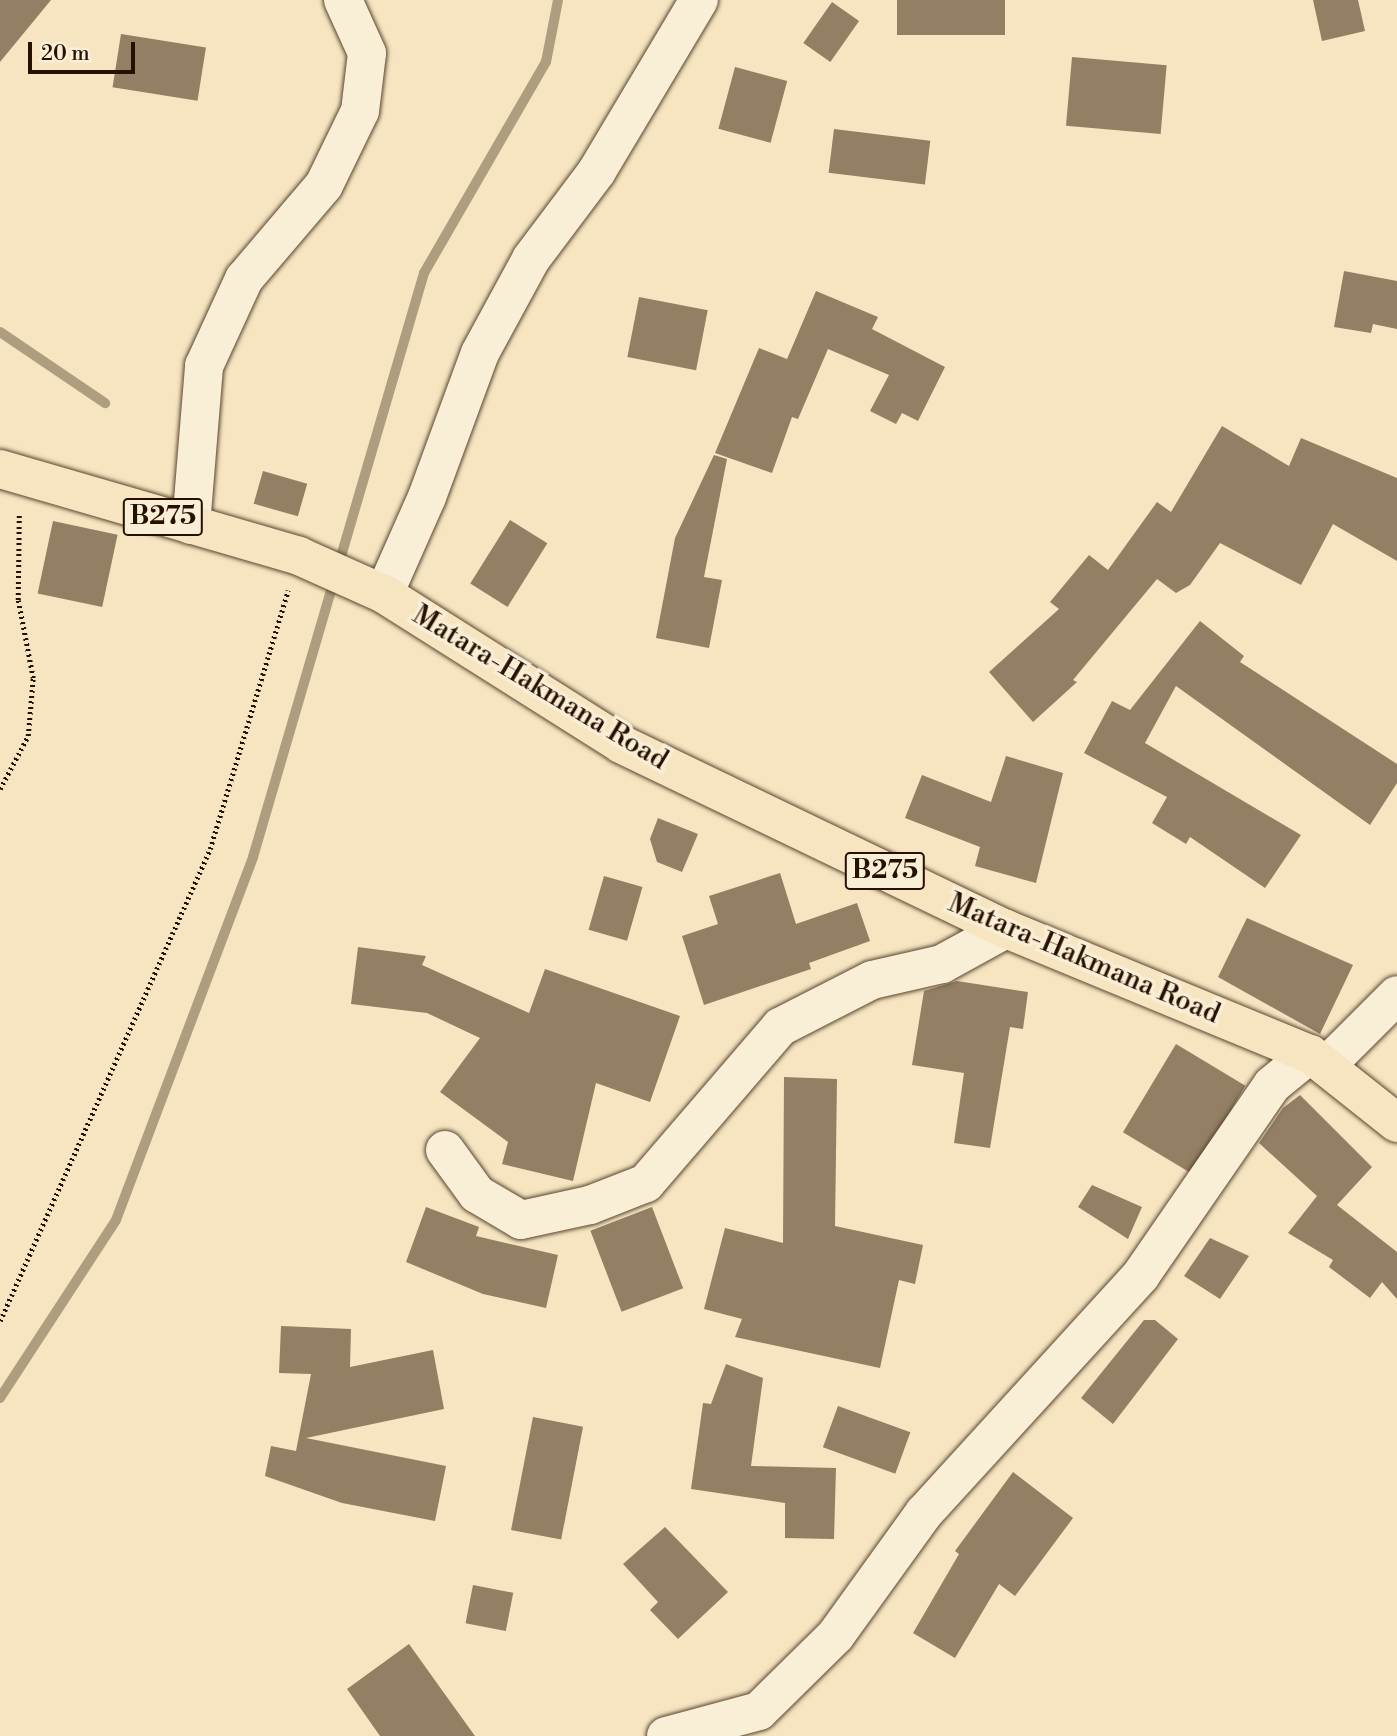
<!DOCTYPE html>
<html>
<head>
<meta charset="utf-8">
<style>
	body { margin:0 }
	#map { position:relative; width:1397px; height:1736px; overflow:hidden; background:#f6e5c0; font-family:"Libre Bodoni",serif }
	div>[style] { position:absolute }
	.stream>* { height:10px; margin:-5px; padding:0 5px; transform-origin:5px; border-radius:5px; background:#af9d7f }
	.building>* { inset:0; background:#927f64; transform-origin:0 0 }
	.path>* { height:4.5px; margin-top:-2.25px; transform-origin:0; background:repeating-linear-gradient(90deg,#261001 0 2px,transparent 0 5.5px) }
	.roads { filter:drop-shadow(0 0 2px #5a4531) drop-shadow(0 0 2px #5a4531) }
	.minor>* { height:38px; margin:-19px; padding:0 19px; transform-origin:19px; border-radius:19px; background:#f9eed6 }
	.primary>* { height:38px; margin:-19px; padding:0 19px; transform-origin:19px; border-radius:19px; background:#f6e5c0 }
	span { translate:-50% -50%; white-space:nowrap; text-align:center; line-height:1.15; -webkit-text-stroke:7px #f9eed6; paint-order:stroke }
	.shield-label span { padding:2px 5px; background:#f9eed6; border:2px solid; border-radius:5px; -webkit-text-stroke-width:0 }
	.shield-label { font-size:26px; color:#261001; font-weight:700 }
	.street-label { font-size:28px; color:#261001 }
	.scale { position:absolute; left:28px; top:42px; width:107px; height:32px; box-sizing:border-box; border:4px solid #261001; border-top:0; padding-left:9px; font-size:21px; line-height:24px; white-space:nowrap; color:#261001; -webkit-text-stroke:5px #f9eed6; paint-order:stroke }
</style>
</head>
<body>
<div id="map">
	<div class="stream">
		<div style="left:0;top:332px;width:127px;rotate:34.1deg"></div>
		<div style="left:0;top:1398px;width:212px;rotate:-56.9deg"></div>
		<div style="left:116px;top:1220px;width:388px;rotate:-69.3deg"></div>
		<div style="left:253px;top:857px;width:609px;rotate:-73.68deg"></div>
		<div style="left:424px;top:273px;width:244px;rotate:-60deg"></div>
		<div style="left:546px;top:62px;width:63px;rotate:-79deg"></div>
	</div>
	<div class="building">
		<div style="clip-path:polygon(0 0,51px 0,0 62px)"></div>
		<div style="left:897px;top:0;width:108px;height:35px"></div>
		<div style="clip-path:polygon(1313px 0,1358px 0,1365px 31px,1322px 41px)"></div>
		<div style="left:832px;top:2px;width:33px;height:50px;rotate:35deg"></div>
		<div style="left:121px;top:34px;width:86px;height:54px;rotate:9deg"></div>
		<div style="left:1072px;top:57px;width:95px;height:69px;rotate:5deg"></div>
		<div style="left:735px;top:67px;width:54px;height:64px;rotate:15deg"></div>
		<div style="left:834px;top:129px;width:97px;height:44px;rotate:7deg"></div>
		<div style="clip-path:polygon(1344px 271px,1397px 281px,1397px 329px,1373px 324px,1371px 333px,1334px 327px)"></div>
		<div style="clip-path:polygon(816px 291px,878px 317px,872px 329px,945px 367px,918px 421px,902px 413px,896px 424px,870px 411px,889px 375px,828px 349px,798px 419px,792px 417px,772px 473px,715px 453px,759px 348px,787px 359px)"></div>
		<div style="left:639px;top:297px;width:70px;height:61px;rotate:11deg"></div>
		<div style="clip-path:polygon(1222px 426px,1289px 466px,1301px 438px,1397px 478px,1397px 561px,1333px 524px,1301px 585px,1220px 543px,1190px 585px,1176px 593px,1157px 579px,1073px 680px,1077px 682px,1033px 722px,989px 672px,1059px 609px,1050px 602px,1089px 555px,1108px 570px,1157px 502px,1171px 512px)"></div>
		<div style="clip-path:polygon(714px 455px,727px 459px,704px 577px,722px 580px,709px 648px,656px 638px,675px 538px)"></div>
		<div style="left:263px;top:471px;width:46px;height:34px;rotate:16deg"></div>
		<div style="left:510px;top:520px;width:44px;height:75px;rotate:32deg"></div>
		<div style="left:53px;top:521px;width:66px;height:74px;rotate:12deg"></div>
		<div style="clip-path:polygon(1200px 621px,1244px 656px,1240px 662px,1397px 764px,1397px 783px,1370px 825px,1176px 686px,1145px 743px,1301px 835px,1265px 888px,1190px 837px,1186px 844px,1152px 823px,1167px 797px,1084px 753px,1112px 701px,1130px 710px)"></div>
		<div style="clip-path:polygon(1006px 756px,1063px 773px,1036px 883px,975px 866px,980px 847px,905px 818px,922px 775px,991px 802px)"></div>
		<div style="clip-path:polygon(658px 818px,698px 834px,682px 872px,657px 862px,650px 839px)"></div>
		<div style="clip-path:polygon(780px 873px,796px 924px,857px 903px,870px 941px,809px 963px,811px 969px,704px 1005px,682px 936px,718px 924px,709px 896px)"></div>
		<div style="left:604px;top:876px;width:40px;height:56px;rotate:16deg"></div>
		<div style="clip-path:polygon(1247px 918px,1353px 965px,1320px 1034px,1218px 977px)"></div>
		<div style="clip-path:polygon(358px 947px,426px 956px,422px 965px,529px 1013px,545px 969px,680px 1016px,650px 1102px,596px 1083px,573px 1181px,502px 1164px,508px 1142px,440px 1092px,480px 1038px,427px 1013px,351px 1004px)"></div>
		<div style="clip-path:polygon(957px 981px,1028px 992px,1023px 1029px,1010px 1027px,990px 1148px,954px 1143px,964px 1073px,912px 1065px,924px 991px)"></div>
		<div style="left:1176px;top:1044px;width:81px;height:103px;rotate:31deg"></div>
		<div style="clip-path:polygon(784px 1077px,837px 1079px,835px 1226px,923px 1245px,915px 1284px,899px 1280px,880px 1368px,735px 1337px,742px 1319px,704px 1309px,725px 1228px,783px 1243px)"></div>
		<div style="clip-path:polygon(1300px 1095px,1372px 1167px,1337px 1205px,1397px 1252px,1397px 1299px,1382px 1282px,1370px 1298px,1329px 1267px,1333px 1260px,1288px 1233px,1317px 1196px,1259px 1143px,1283px 1108px)"></div>
		<div style="clip-path:polygon(1092px 1185px,1142px 1207px,1128px 1239px,1078px 1207px)"></div>
		<div style="clip-path:polygon(426px 1207px,479px 1227px,476px 1236px,558px 1255px,546px 1308px,483px 1294px,406px 1262px)"></div>
		<div style="left:652px;top:1207px;width:87px;height:66px;rotate:69deg"></div>
		<div style="clip-path:polygon(1210px 1238px,1249px 1256px,1220px 1299px,1184px 1276px)"></div>
		<div style="clip-path:polygon(1144px 1320px,1155px 1320px,1178px 1339px,1113px 1424px,1081px 1398px)"></div>
		<div style="clip-path:polygon(281px 1326px,351px 1329px,350px 1367px,433px 1350px,444px 1409px,306px 1438px,446px 1466px,435px 1521px,342px 1503px,265px 1476px,271px 1446px,296px 1451px,311px 1374px,279px 1373px)"></div>
		<div style="clip-path:polygon(726px 1364px,763px 1378px,751px 1466px,836px 1468px,834px 1539px,785px 1538px,785px 1503px,691px 1489px,703px 1403px,711px 1404px)"></div>
		<div style="left:838px;top:1406px;width:77px;height:44px;rotate:20deg"></div>
		<div style="left:533px;top:1417px;width:51px;height:115px;rotate:11deg"></div>
		<div style="clip-path:polygon(1013px 1472px,1073px 1518px,1015px 1596px,999px 1584px,955px 1658px,913px 1633px,959px 1554px,955px 1551px)"></div>
		<div style="clip-path:polygon(665px 1527px,728px 1592px,678px 1639px,650px 1610px,658px 1602px,623px 1564px)"></div>
		<div style="left:473px;top:1585px;width:41px;height:39px;rotate:11deg"></div>
		<div style="clip-path:polygon(409px 1644px,444px 1693px,475px 1736px,380px 1736px,347px 1689px)"></div>
	</div>
	<div class="path">
		<div style="left:0;top:789px;width:60px;rotate:-62.2deg"></div>
		<div style="left:28px;top:736px;width:58px;rotate:-85.1deg"></div>
		<div style="left:33px;top:678px;width:79px;rotate:-100.9deg"></div>
		<div style="left:18px;top:600px;width:86px;rotate:-89.3deg"></div>
		<div style="left:0;top:1321px;width:517px;rotate:-66.01deg"></div>
		<div style="left:210px;top:849px;width:270px;rotate:-73.2deg"></div>
	</div>
	<div class="roads">
		<div class="minor">
			<div style="left:191px;top:525px;width:160px;rotate:-85.3deg"></div>
			<div style="left:204px;top:366px;width:96px;rotate:-65.3deg"></div>
			<div style="left:244px;top:279px;width:123px;rotate:-49.6deg"></div>
			<div style="left:324px;top:185px;width:82px;rotate:-64.1deg"></div>
			<div style="left:360px;top:111px;width:58px;rotate:-83.1deg"></div>
			<div style="left:367px;top:53px;width:58px;rotate:-114.4deg"></div>
			<div style="left:384px;top:594px;width:106px;rotate:-66.1deg"></div>
			<div style="left:427px;top:497px;width:153px;rotate:-69.8deg"></div>
			<div style="left:480px;top:353px;width:107px;rotate:-61.5deg"></div>
			<div style="left:531px;top:259px;width:110px;rotate:-53.1deg"></div>
			<div style="left:597px;top:171px;width:199px;rotate:-59.2deg"></div>
			<div style="left:1326px;top:1066px;width:100px;rotate:-45deg"></div>
			<div style="left:445px;top:1150px;width:54px;rotate:54deg"></div>
			<div style="left:477px;top:1194px;width:51px;rotate:30.6deg"></div>
			<div style="left:521px;top:1220px;width:71px;rotate:-12.3deg"></div>
			<div style="left:590px;top:1205px;width:60px;rotate:-21.4deg"></div>
			<div style="left:646px;top:1183px;width:206px;rotate:-49.3deg"></div>
			<div style="left:780px;top:1027px;width:103px;rotate:-27.1deg"></div>
			<div style="left:872px;top:980px;width:72px;rotate:-12.9deg"></div>
			<div style="left:942px;top:964px;width:73px;rotate:-28.7deg"></div>
			<div style="left:666px;top:1736px;width:96px;rotate:-15deg"></div>
			<div style="left:759px;top:1711px;width:108px;rotate:-44.6deg"></div>
			<div style="left:836px;top:1635px;width:150px;rotate:-54.2deg"></div>
			<div style="left:924px;top:1513px;width:322px;rotate:-47.6deg"></div>
			<div style="left:1141px;top:1275px;width:231px;rotate:-55.4deg"></div>
			<div style="left:1272px;top:1085px;width:49px;rotate:-39.2deg"></div>
		</div>
		<div class="primary">
			<div style="left:0;top:469px;width:311px;rotate:16.2deg"></div>
			<div style="left:299px;top:556px;width:93px;rotate:24.1deg"></div>
			<div style="left:384px;top:594px;width:280px;rotate:32.3deg"></div>
			<div style="left:621px;top:744px;width:427px;rotate:25.7deg"></div>
			<div style="left:1006px;top:929px;width:329px;rotate:22.4deg"></div>
			<div style="left:1310px;top:1054px;width:111px;rotate:38.4deg"></div>
		</div>
	</div>
	<div class="shield-label">
		<span style="left:163px;top:517px">B275</span>
		<span style="left:885px;top:871px">B275</span>
	</div>
	<div class="street-label">
		<span style="left:540px;top:688px;rotate:31deg">Matara-Hakmana Road</span>
		<span style="left:1084px;top:959px;rotate:23deg">Matara-Hakmana Road</span>
	</div>
	<div class="scale">20 m</div>
</div>
</body>
</html>
